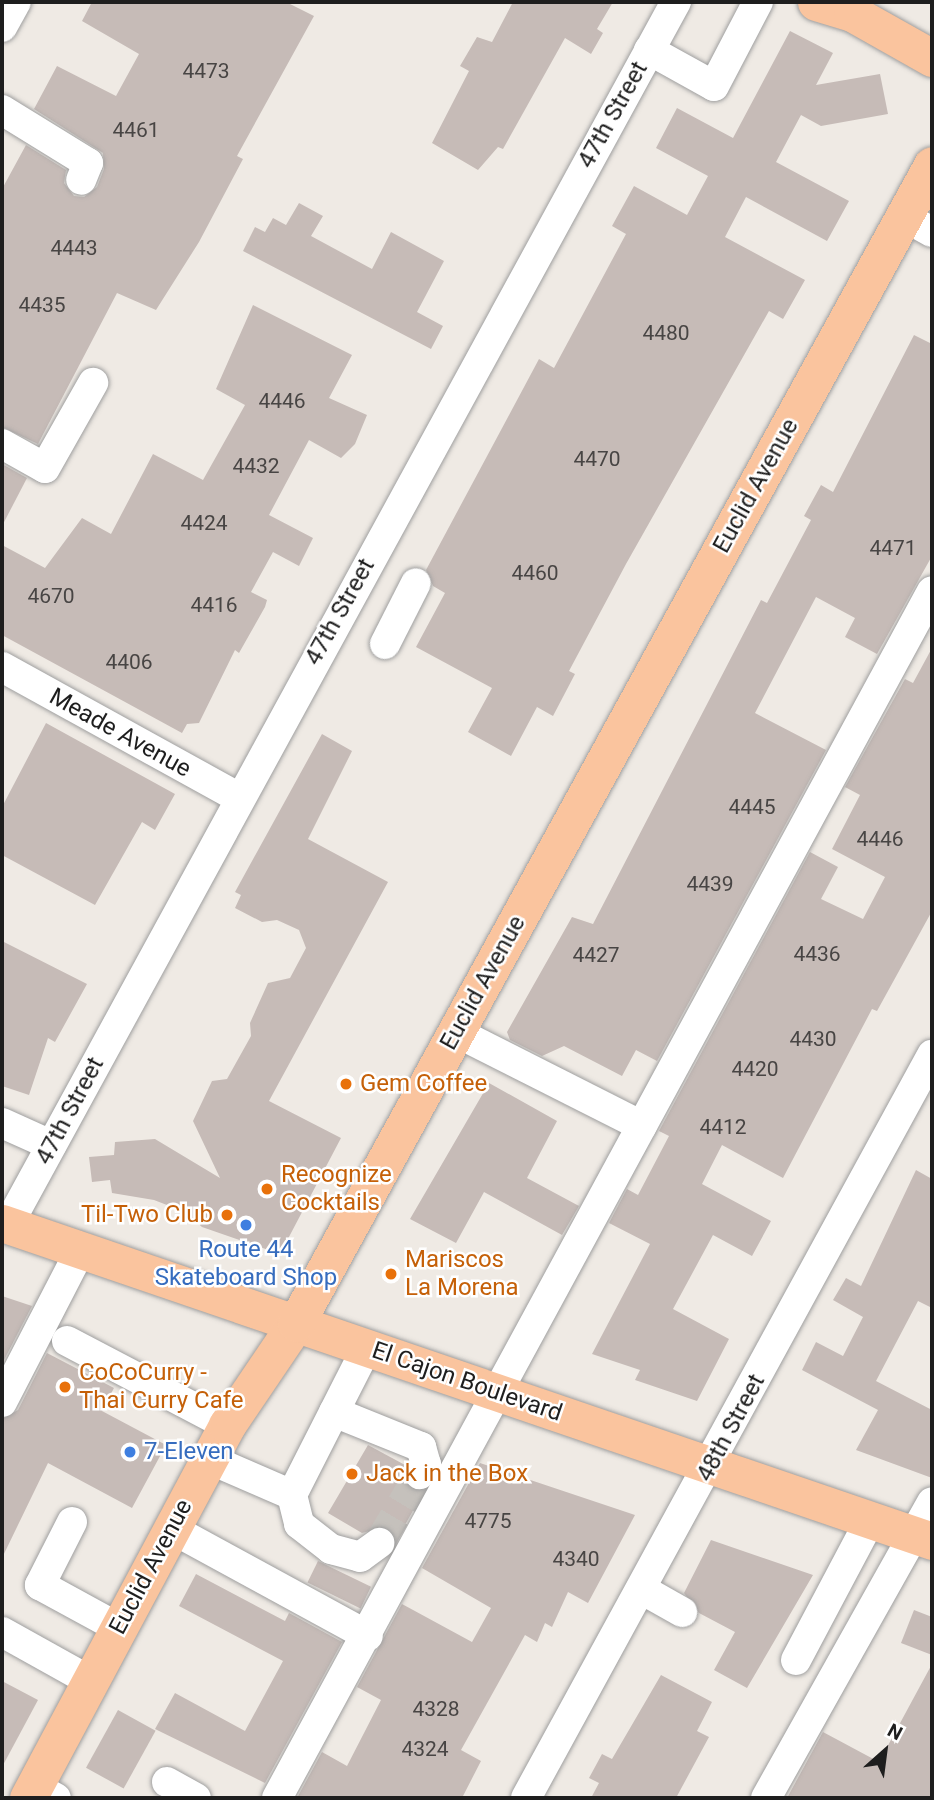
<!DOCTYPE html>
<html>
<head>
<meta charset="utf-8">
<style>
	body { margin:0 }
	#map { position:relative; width:934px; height:1800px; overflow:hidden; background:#efeae4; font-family:Roboto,sans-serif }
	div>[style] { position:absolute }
	.building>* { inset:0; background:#c6bbb7; transform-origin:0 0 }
	.minor-tunnel>* { height:30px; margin-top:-15px; transform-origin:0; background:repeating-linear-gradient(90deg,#c5c1bc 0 30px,transparent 0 45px) }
	.roads { filter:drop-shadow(0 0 2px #9f9f9f) drop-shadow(0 0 2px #9f9f9f) }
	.minor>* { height:30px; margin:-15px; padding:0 15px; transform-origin:15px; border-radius:15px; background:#fff }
	.major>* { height:37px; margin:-18.5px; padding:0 18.5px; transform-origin:18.5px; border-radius:18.5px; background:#fac49e }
	.dots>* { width:19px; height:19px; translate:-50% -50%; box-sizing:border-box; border:4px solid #fff; border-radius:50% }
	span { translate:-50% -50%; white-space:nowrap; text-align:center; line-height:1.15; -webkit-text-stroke:5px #fff; paint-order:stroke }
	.number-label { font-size:21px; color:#484544 }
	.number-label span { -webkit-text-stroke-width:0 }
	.street-label { font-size:24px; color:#1e1e1e }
	.food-label { font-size:24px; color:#c56008 }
	.left { translate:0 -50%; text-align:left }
	.right { translate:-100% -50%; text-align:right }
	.shop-label { font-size:24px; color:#366cbe }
	.frame { position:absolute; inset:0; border:4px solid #1e1e1e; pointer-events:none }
	.north { position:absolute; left:850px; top:1716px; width:70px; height:70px; -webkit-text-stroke:5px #fff; paint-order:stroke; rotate:28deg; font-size:19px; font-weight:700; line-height:28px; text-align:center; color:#1e1e1e }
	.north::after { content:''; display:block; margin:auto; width:24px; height:32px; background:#1e1e1e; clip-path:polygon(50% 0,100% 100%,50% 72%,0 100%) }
</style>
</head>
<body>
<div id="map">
	<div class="building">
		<div style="clip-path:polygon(92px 2px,286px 2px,314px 16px,237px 156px,243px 159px,199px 242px,156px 310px,117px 293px,38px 444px,2px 427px,2px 189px,26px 145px,66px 170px,64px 183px,74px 196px,84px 197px,97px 187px,104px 169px,103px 153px,34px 109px,57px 66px,116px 96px,139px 54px,82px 21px)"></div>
		<div style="clip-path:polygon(513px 2px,613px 2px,597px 29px,603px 33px,591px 54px,565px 38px,503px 149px,498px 147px,478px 170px,432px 143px,469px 71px,460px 66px,477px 37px,492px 42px)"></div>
		<div style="clip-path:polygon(790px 31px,833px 53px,816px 85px,880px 74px,888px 114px,821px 126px,801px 115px,776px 162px,849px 201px,827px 241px,746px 197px,725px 237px,805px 280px,783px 319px,769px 311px,626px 564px,569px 671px,575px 674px,553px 716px,537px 707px,511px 756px,468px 732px,492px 688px,416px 647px,445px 593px,433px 586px,426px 570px,539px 359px,554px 368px,626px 234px,612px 226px,634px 186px,687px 215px,708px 176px,656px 148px,677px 108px,733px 138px)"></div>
		<div style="clip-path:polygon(299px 203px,323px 216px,311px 236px,372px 269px,391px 232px,444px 261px,417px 312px,443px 326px,431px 349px,243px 251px,255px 227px,265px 232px,273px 218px,286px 225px)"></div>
		<div style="clip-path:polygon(253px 305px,352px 355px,329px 398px,367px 415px,355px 444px,341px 458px,309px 440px,269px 515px,313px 538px,299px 566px,273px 552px,251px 592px,267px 600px,265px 607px,239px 653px,235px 650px,199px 723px,187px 724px,182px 733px,2px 635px,2px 545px,45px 568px,82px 518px,111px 534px,153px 454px,203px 480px,245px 405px,216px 389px)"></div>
		<div style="clip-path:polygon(914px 335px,932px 344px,932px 556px,877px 654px,845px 637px,855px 618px,816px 597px,755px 713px,826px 750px,657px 1061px,636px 1050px,622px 1076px,564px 1046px,542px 1056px,510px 1040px,507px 1032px,572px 917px,593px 924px,761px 600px,767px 603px,811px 520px,804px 516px,821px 485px,833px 492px)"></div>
		<div style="clip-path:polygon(2px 464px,27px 478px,2px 526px)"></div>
		<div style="clip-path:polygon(932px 648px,932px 911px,877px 1011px,872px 1009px,783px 1178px,722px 1145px,702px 1184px,771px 1221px,752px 1256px,713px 1235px,673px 1309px,729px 1339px,697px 1401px,635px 1380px,640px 1370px,592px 1354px,650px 1244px,609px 1223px,627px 1189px,638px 1195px,669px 1136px,659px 1131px,810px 852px,838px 867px,821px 899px,863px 919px,885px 877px,832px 849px,860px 795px,845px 787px,905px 679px,913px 683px)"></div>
		<div style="clip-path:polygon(46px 723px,175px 794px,155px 830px,142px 822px,95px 905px,2px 855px,2px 807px)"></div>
		<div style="clip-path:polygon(322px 734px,352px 751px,308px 839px,388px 882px,269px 1101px,341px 1138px,280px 1254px,202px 1227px,185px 1212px,154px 1200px,112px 1193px,110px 1180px,92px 1182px,89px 1157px,114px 1155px,115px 1142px,155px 1139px,220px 1178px,193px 1121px,212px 1081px,227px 1079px,251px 1036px,250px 1023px,268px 983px,290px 978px,306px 948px,299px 930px,277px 920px,262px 922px,235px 908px,241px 895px,235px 892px)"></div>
		<div style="clip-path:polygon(2px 941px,87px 984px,55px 1042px,48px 1038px,29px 1095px,2px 1086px)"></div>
		<div style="clip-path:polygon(489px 1083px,557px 1121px,527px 1178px,579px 1206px,562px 1235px,484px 1192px,456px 1243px,410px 1219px)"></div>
		<div style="clip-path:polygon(916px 1170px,932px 1179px,932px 1308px,918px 1301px,876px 1381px,932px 1410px,932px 1478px,856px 1450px,878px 1410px,802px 1370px,816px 1342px,843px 1356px,863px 1317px,833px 1300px,846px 1278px,861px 1286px)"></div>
		<div style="clip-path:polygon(2px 1296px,32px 1306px,2px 1364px)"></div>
		<div style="clip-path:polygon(47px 1353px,114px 1388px,102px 1411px,166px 1445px,132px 1508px,48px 1463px,2px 1558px,2px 1419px,18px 1410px)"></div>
		<div style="clip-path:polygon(368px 1445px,405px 1465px,405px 1483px,424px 1491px,396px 1541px,385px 1527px,362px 1533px,328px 1513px)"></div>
		<div style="clip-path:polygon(480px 1463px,635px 1515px,588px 1603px,568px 1592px,552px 1627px,545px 1623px,537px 1642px,525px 1635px,461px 1750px,481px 1761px,462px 1798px,297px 1798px,322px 1752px,347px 1766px,381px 1700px,357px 1687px,402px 1604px,472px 1642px,491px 1608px,422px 1568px)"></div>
		<div style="clip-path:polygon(711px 1540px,813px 1575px,747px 1688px,714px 1670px,735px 1632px,699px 1613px,684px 1593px)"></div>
		<div style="left:318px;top:1561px;width:59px;height:24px;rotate:26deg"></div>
		<div style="clip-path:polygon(196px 1574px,285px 1621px,289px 1613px,342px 1642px,265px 1783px,155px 1729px,175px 1693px,245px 1731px,283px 1661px,179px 1606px)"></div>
		<div style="clip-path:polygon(914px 1610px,932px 1617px,932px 1655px,901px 1643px)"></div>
		<div style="clip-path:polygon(932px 1664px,932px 1798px,787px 1798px,823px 1732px,879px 1762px)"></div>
		<div style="clip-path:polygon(661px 1675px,712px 1702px,697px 1731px,709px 1737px,676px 1798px,591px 1798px,599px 1783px,589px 1778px,602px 1754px,612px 1759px)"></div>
		<div style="clip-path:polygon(2px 1681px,38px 1700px,2px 1767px)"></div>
		<div style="left:118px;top:1710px;width:43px;height:66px;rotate:29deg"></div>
	</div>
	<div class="minor-tunnel">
		<div style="left:379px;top:1543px;width:80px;rotate:-59.3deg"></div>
	</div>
	<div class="roads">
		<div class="minor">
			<div style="left:2px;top:27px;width:29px;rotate:-61deg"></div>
			<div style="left:649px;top:50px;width:74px;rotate:29deg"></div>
			<div style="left:714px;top:86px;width:95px;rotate:-62.4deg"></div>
			<div style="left:2px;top:110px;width:101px;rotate:31.6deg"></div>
			<div style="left:88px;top:163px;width:18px;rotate:112deg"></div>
			<div style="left:903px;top:216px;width:33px;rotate:29deg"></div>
			<div style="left:2px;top:444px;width:49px;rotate:29.2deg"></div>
			<div style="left:45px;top:468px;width:98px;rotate:-60.5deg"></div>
			<div style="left:385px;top:644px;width:68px;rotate:-63.1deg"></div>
			<div style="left:2px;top:667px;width:271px;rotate:28.9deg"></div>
			<div style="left:456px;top:1032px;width:208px;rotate:26.8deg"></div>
			<div style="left:2px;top:1123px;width:54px;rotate:24.2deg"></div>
			<div style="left:8px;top:1225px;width:1394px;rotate:-61.36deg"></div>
			<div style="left:67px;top:1341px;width:181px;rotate:27.7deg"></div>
			<div style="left:367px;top:1347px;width:166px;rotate:116.9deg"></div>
			<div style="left:292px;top:1495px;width:30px;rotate:76deg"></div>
			<div style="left:299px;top:1524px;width:41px;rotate:38deg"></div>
			<div style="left:331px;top:1549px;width:30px;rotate:15deg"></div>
			<div style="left:360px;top:1557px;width:24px;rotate:-36deg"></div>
			<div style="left:2px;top:1402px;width:172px;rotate:-62.7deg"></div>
			<div style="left:334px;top:1412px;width:94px;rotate:21.9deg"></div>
			<div style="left:421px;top:1447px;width:18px;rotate:74deg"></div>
			<div style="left:426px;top:1464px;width:12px;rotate:121deg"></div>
			<div style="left:209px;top:1459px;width:90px;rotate:23.4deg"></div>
			<div style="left:72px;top:1522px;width:71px;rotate:116.9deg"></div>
			<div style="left:40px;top:1585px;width:90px;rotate:28.6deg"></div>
			<div style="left:172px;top:1529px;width:223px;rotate:28.6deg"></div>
			<div style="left:643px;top:1590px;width:45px;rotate:29.4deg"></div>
			<div style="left:2px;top:1632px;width:101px;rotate:29.1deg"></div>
			<div style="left:796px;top:1660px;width:158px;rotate:-62.1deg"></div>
			<div style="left:167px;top:1782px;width:33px;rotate:29deg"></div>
			<div style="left:34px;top:1786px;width:25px;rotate:29deg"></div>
			<div style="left:277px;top:1798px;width:1373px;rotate:-61.51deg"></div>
			<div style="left:526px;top:1798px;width:847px;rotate:-61.35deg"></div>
			<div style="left:766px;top:1798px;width:339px;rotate:-60.7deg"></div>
		</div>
		<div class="major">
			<div style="left:816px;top:2px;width:38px;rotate:17deg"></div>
			<div style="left:852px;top:13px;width:92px;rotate:29.4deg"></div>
			<div style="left:2px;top:1223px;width:983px;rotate:18.88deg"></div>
			<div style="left:28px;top:1798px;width:423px;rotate:-61.9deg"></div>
			<div style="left:227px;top:1425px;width:123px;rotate:-55.9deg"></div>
			<div style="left:296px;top:1323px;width:1321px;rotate:-61.22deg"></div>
		</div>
	</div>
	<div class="dots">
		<div style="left:346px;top:1084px;background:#e8710a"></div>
		<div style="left:267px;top:1189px;background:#e8710a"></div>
		<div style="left:227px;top:1215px;background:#e8710a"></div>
		<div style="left:246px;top:1225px;background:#3f7fe0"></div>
		<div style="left:391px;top:1274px;background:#e8710a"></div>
		<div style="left:65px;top:1387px;background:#e8710a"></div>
		<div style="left:130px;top:1452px;background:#3f7fe0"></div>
		<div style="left:352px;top:1474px;background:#e8710a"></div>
	</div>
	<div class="number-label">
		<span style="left:206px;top:71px">4473</span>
		<span style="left:136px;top:130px">4461</span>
		<span style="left:74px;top:248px">4443</span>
		<span style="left:42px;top:305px">4435</span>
		<span style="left:666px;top:333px">4480</span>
		<span style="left:282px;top:401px">4446</span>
		<span style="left:597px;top:459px">4470</span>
		<span style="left:256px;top:466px">4432</span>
		<span style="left:204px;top:523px">4424</span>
		<span style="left:893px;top:548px">4471</span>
		<span style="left:535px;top:573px">4460</span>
		<span style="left:51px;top:596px">4670</span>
		<span style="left:214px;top:605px">4416</span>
		<span style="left:129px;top:662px">4406</span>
		<span style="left:752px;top:807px">4445</span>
		<span style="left:880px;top:839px">4446</span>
		<span style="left:710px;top:884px">4439</span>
		<span style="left:817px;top:954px">4436</span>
		<span style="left:596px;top:955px">4427</span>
		<span style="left:813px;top:1039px">4430</span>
		<span style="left:755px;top:1069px">4420</span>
		<span style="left:723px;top:1127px">4412</span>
		<span style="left:488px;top:1521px">4775</span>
		<span style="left:576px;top:1559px">4340</span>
		<span style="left:436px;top:1709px">4328</span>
		<span style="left:425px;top:1749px">4324</span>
	</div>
	<div class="street-label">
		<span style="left:613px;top:115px;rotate:-61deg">47th Street</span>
		<span style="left:756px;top:486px;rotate:-61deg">Euclid Avenue</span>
		<span style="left:340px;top:612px;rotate:-61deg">47th Street</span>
		<span style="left:120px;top:733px;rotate:29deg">Meade Avenue</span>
		<span style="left:483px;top:983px;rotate:-61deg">Euclid Avenue</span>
		<span style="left:70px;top:1111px;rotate:-62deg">47th Street</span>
		<span style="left:467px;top:1382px;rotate:19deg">El Cajon Boulevard</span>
		<span style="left:731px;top:1428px;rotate:-62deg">48th Street</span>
		<span style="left:151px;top:1567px;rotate:-62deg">Euclid Avenue</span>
	</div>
	<div class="food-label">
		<span class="left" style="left:360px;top:1084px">Gem Coffee</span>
		<span class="left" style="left:281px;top:1189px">Recognize<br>Cocktails</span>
		<span class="right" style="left:213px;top:1215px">Til-Two Club</span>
		<span class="left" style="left:405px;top:1274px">Mariscos<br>La Morena</span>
		<span class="left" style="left:79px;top:1387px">CoCoCurry -<br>Thai Curry Cafe</span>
		<span class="left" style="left:366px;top:1474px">Jack in the Box</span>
	</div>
	<div class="shop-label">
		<span style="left:246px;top:1264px">Route 44<br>Skateboard Shop</span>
		<span class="left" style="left:144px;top:1452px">7-Eleven</span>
	</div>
	<div class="frame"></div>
	<div class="north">N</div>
</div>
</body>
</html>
